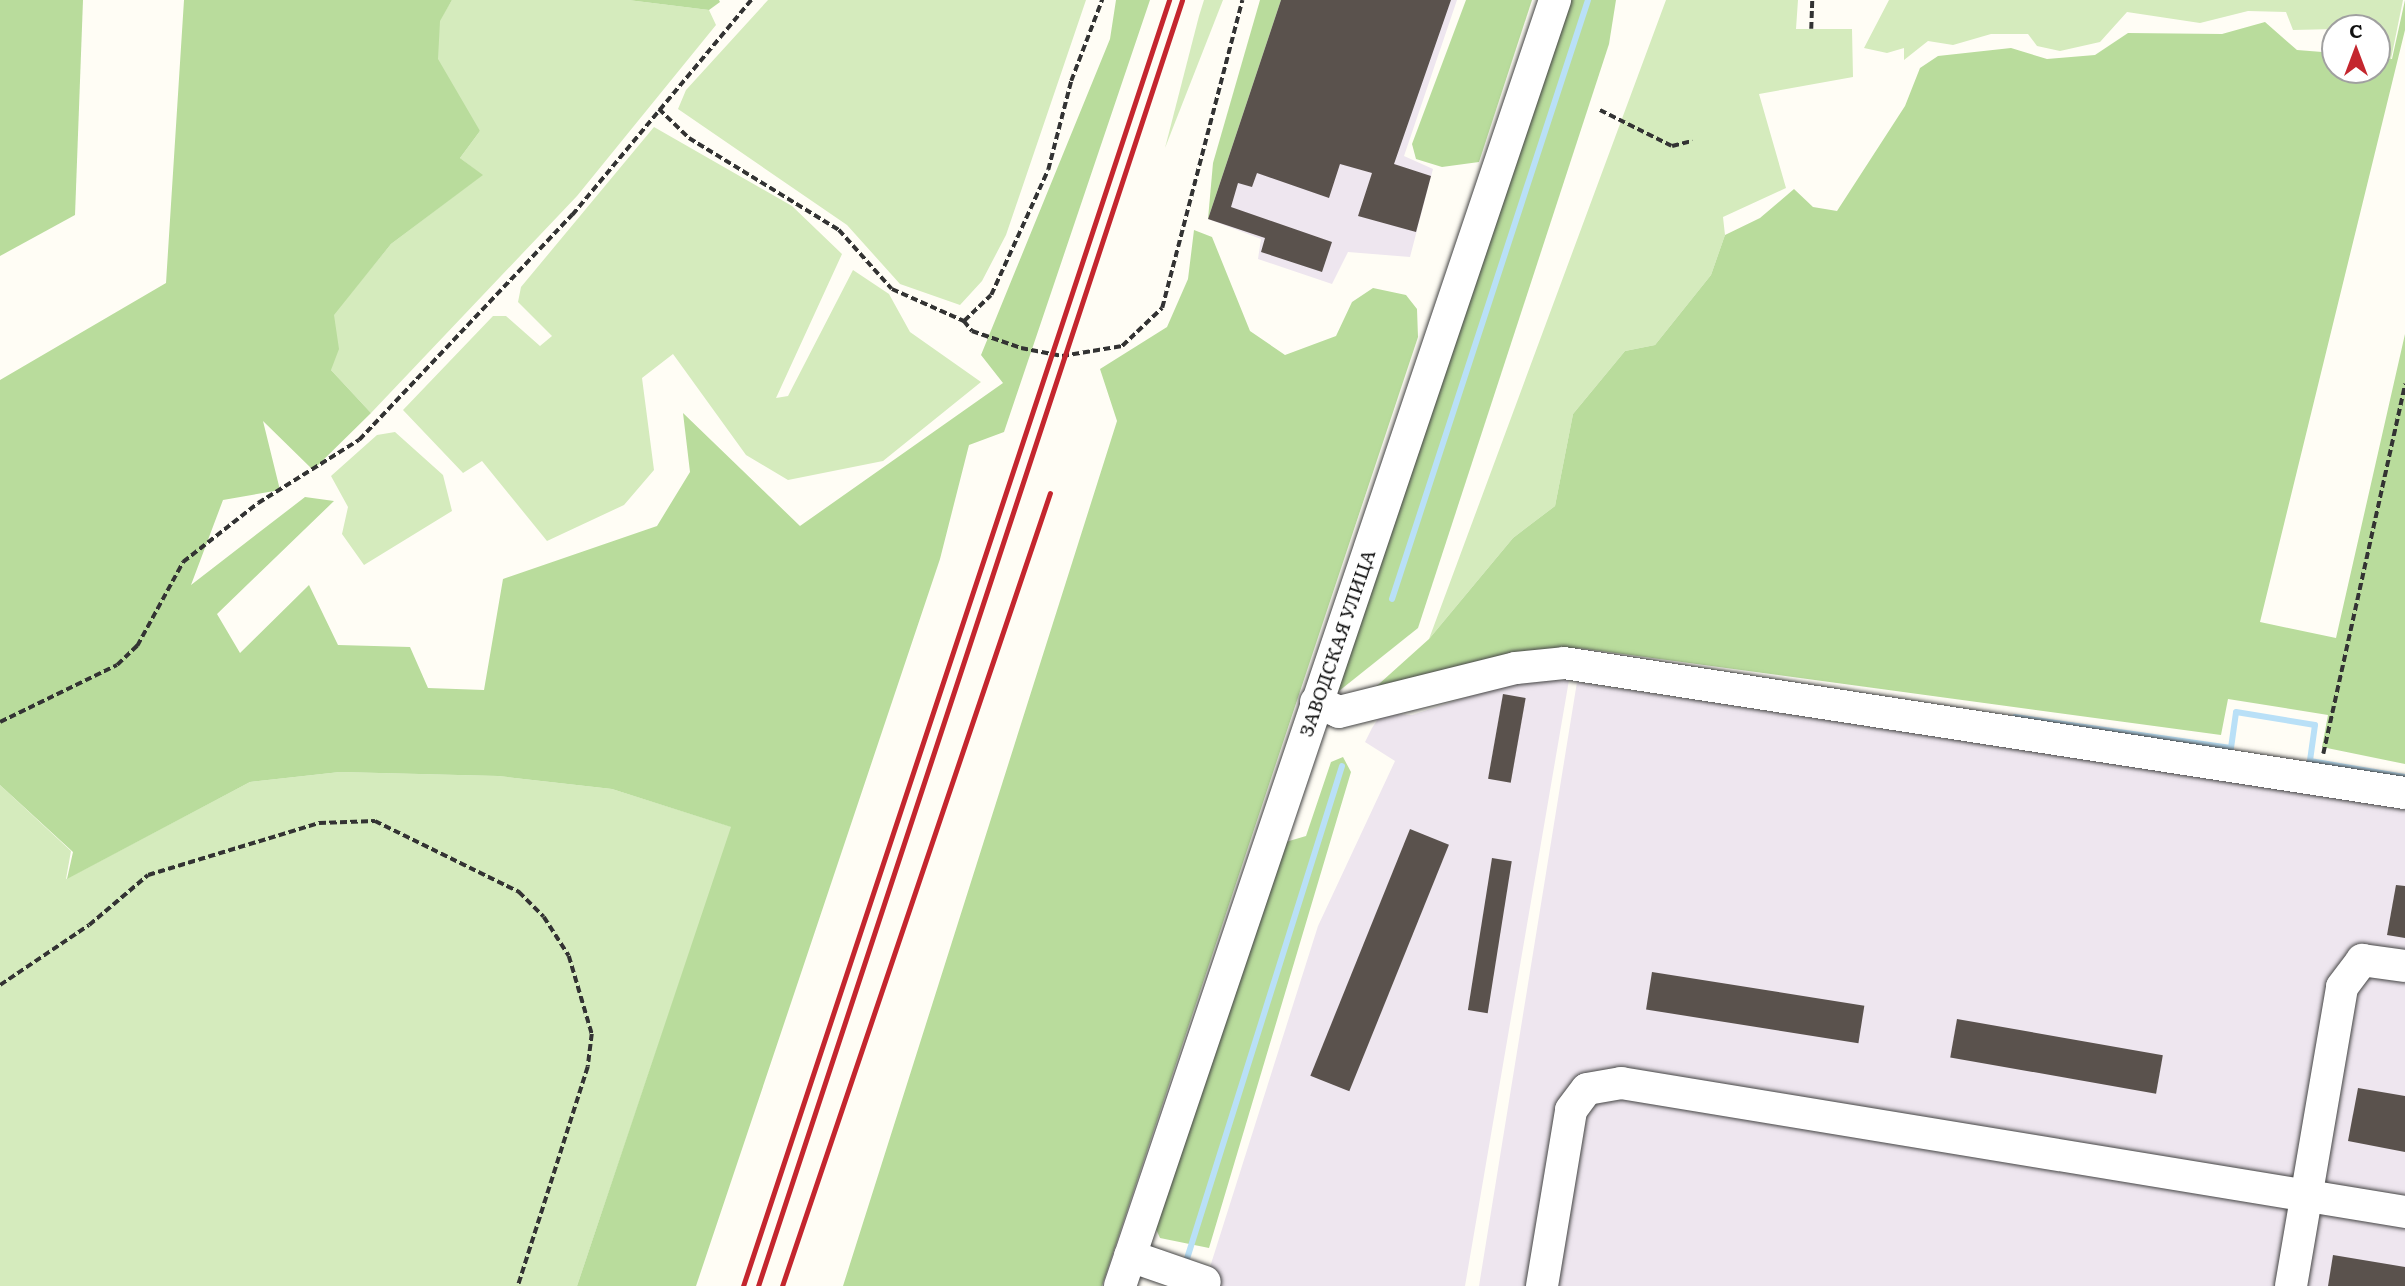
<!DOCTYPE html>
<html>
<head>
<meta charset="utf-8">
<style>
	body { margin:0 }
	#map { position:relative; width:2405px; height:1286px; overflow:hidden; background:#fffdf5; font-family:Literata,serif }
	div>[style] { position:absolute }
	.industrial>* { inset:0; background:#eee6ef }
	.green>* { inset:0; background:#d5ebbd }
	.forest>* { inset:0; background:#b9dc9c }
	.stream>* { height:6px; margin:-3px; padding:0 3px; transform-origin:3px; border-radius:3px; background:#b9e0f7 }
	.building>* { inset:0; background:#5a524d; transform-origin:0 0 }
	.path>* { height:3.5px; margin-top:-1.75px; transform-origin:0; background:repeating-linear-gradient(90deg,#333 0 7px,transparent 0 10.5px) }
	.roads { filter:drop-shadow(0 0 2px #444) drop-shadow(0 0 2px #444) }
	.minor>* { height:32px; margin:-16px; padding:0 16px; transform-origin:16px; border-radius:16px; background:#fff }
	.rail>* { height:5px; margin:-2.5px; padding:0 2.5px; transform-origin:2.5px; border-radius:2.5px; background:#c4262e }
	span { translate:-50% -50%; white-space:nowrap; text-align:center; line-height:1.15; -webkit-text-stroke:7px #fff; paint-order:stroke }
	.street-label { font-size:19px; color:#111 }
	.north { position:absolute; left:2321px; top:14px; width:70px; height:70px; box-sizing:border-box; background:#fff; border:2px solid #a0a0a0; border-radius:50%; rotate:0deg; font-size:19px; font-weight:700; line-height:28px; text-align:center; color:#111 }
	.north::after { content:''; display:block; margin:auto; width:24px; height:32px; background:#c4262e; clip-path:polygon(50% 0,100% 100%,50% 72%,0 100%) }
</style>
</head>
<body>
<div id="map">
	<div class="industrial">
		<div style="clip-path:polygon(1281px 0,1457px 0,1404px 156px,1433px 169px,1410px 257px,1348px 252px,1332px 284px,1258px 259px,1261px 239px,1208px 219px)"></div>
		<div style="clip-path:polygon(1569px 680px,1465px 1286px,1204px 1286px,1318px 926px,1395px 761px,1365px 742px,1372px 728px,1382px 713px,1412px 715px,1516px 681px)"></div>
		<div style="clip-path:polygon(1577px 682px,2400px 808px,2405px 780px,2405px 1286px,1479px 1286px)"></div>
	</div>
	<div class="green">
		<div style="clip-path:polygon(452px 0,628px 0,709px 10px,716px 25px,577px 196px,371px 413px,331px 370px,333px 315px,391px 244px,482px 175px,460px 158px,480px 131px,407px 74px)"></div>
		<div style="clip-path:polygon(768px 0,1086px 0,1006px 235px,982px 281px,960px 305px,900px 284px,847px 225px,678px 109px,686px 90px)"></div>
		<div style="clip-path:polygon(1204px 0,1223px 0,1165px 148px,1199px 16px)"></div>
		<div style="clip-path:polygon(1666px 0,1798px 0,1796px 29px,1852px 29px,1853px 77px,1759px 94px,1786px 188px,1723px 217px,1725px 235px,1711px 275px,1655px 345px,1625px 351px,1573px 414px,1555px 506px,1513px 538px,1429px 639px)"></div>
		<div style="clip-path:polygon(1889px 0,2403px 0,2391px 59px,2377px 57px,2377px 28px,2293px 30px,2286px 12px,2248px 11px,2200px 23px,2127px 12px,2100px 42px,2060px 51px,2037px 46px,2028px 34px,1991px 34px,1953px 45px,1928px 41px,1904px 60px,1904px 48px,1887px 53px,1864px 48px)"></div>
		<div style="clip-path:polygon(654px 127px,792px 206px,842px 254px,776px 398px,788px 396px,853px 270px,889px 294px,910px 332px,981px 382px,883px 461px,788px 480px,746px 455px,673px 354px,642px 378px,654px 470px,624px 505px,547px 541px,482px 461px,463px 473px,403px 410px,493px 316px,506px 316px,540px 346px,552px 336px,518px 302px,521px 287px)"></div>
		<div style="clip-path:polygon(395px 432px,443px 475px,452px 511px,364px 565px,342px 534px,348px 507px,331px 476px,377px 435px)"></div>
		<div style="clip-path:polygon(340px 772px,498px 776px,612px 789px,732px 827px,577px 1286px,0 1286px,0 785px,71px 851px,66px 879px,250px 782px)"></div>
	</div>
	<div class="forest">
		<div style="clip-path:polygon(0 0,83px 0,75px 215px,0 256px)"></div>
		<div style="clip-path:polygon(184px 0,452px 0,440px 21px,438px 59px,480px 131px,460px 158px,483px 175px,391px 244px,334px 315px,339px 349px,331px 370px,371px 413px,313px 470px,263px 421px,280px 490px,223px 500px,191px 585px,305px 497px,334px 501px,217px 614px,240px 653px,309px 585px,338px 645px,410px 647px,428px 688px,484px 690px,503px 579px,657px 526px,690px 472px,683px 413px,800px 526px,1003px 383px,981px 355px,1110px 39px,1116px 0,1150px 0,1004px 432px,969px 445px,940px 559px,696px 1286px,577px 1286px,731px 827px,612px 789px,498px 776px,340px 772px,250px 782px,67px 879px,73px 852px,0 785px,0 380px,166px 283px)"></div>
		<div style="clip-path:polygon(628px 0,719px 0,720px 2px,709px 10px)"></div>
		<div style="clip-path:polygon(1260px 0,1281px 0,1208px 219px,1213px 163px)"></div>
		<div style="clip-path:polygon(1466px 0,1532px 0,1479px 162px,1442px 167px,1416px 159px,1412px 144px)"></div>
		<div style="clip-path:polygon(1564px 0,1616px 0,1609px 44px,1418px 628px,1339px 691px,1336px 683px)"></div>
		<div style="clip-path:polygon(2405px 0,2405px 30px,2260px 622px,2336px 638px,2405px 334px,2405px 764px,2322px 747px,2328px 715px,2228px 699px,2221px 735px,1578px 648px,1512px 657px,1360px 701px,1429px 639px,1513px 538px,1555px 506px,1573px 414px,1625px 351px,1655px 345px,1711px 275px,1725px 235px,1760px 218px,1794px 189px,1813px 207px,1837px 211px,1905px 106px,1920px 68px,1938px 56px,2011px 48px,2047px 59px,2095px 55px,2128px 33px,2222px 34px,2265px 22px,2297px 50px,2335px 53px,2335px 70px,2377px 70px,2377px 58px,2392px 59px)"></div>
		<div style="clip-path:polygon(1194px 230px,1212px 237px,1250px 331px,1285px 355px,1336px 336px,1352px 302px,1373px 288px,1406px 295px,1417px 309px,1418px 337px,1102px 1286px,843px 1286px,1117px 421px,1100px 369px,1167px 327px,1188px 279px)"></div>
		<div style="clip-path:polygon(1343px 757px,1351px 772px,1209px 1248px,1160px 1238px,1156px 1229px,1279px 844px,1306px 836px,1331px 762px)"></div>
	</div>
	<div class="stream">
		<div style="left:1392px;top:599px;width:630px;rotate:-71.88deg"></div>
		<div style="left:2015px;top:717px;width:218px;rotate:8.2deg"></div>
		<div style="left:2231px;top:748px;width:36px;rotate:-82deg"></div>
		<div style="left:2236px;top:712px;width:80px;rotate:9.3deg"></div>
		<div style="left:2315px;top:725px;width:36px;rotate:98deg"></div>
		<div style="left:2310px;top:761px;width:96px;rotate:9.6deg"></div>
		<div style="left:1185px;top:1265px;width:523px;rotate:-72.53deg"></div>
	</div>
	<div class="building">
		<div style="clip-path:polygon(1281px 0,1451px 0,1394px 164px,1431px 176px,1416px 232px,1358px 216px,1372px 173px,1340px 164px,1329px 198px,1257px 173px,1252px 187px,1238px 183px,1231px 207px,1332px 242px,1322px 272px,1261px 252px,1265px 238px,1208px 219px)"></div>
		<div style="left:1503px;top:694px;width:23px;height:86px;rotate:10deg"></div>
		<div style="left:1410px;top:829px;width:42px;height:266px;rotate:22deg"></div>
		<div style="left:1492px;top:858px;width:20px;height:154px;rotate:9deg"></div>
		<div style="clip-path:polygon(2396px 885px,2405px 886px,2405px 938px,2387px 935px)"></div>
		<div style="left:1652px;top:972px;width:215px;height:38px;rotate:9deg"></div>
		<div style="left:1957px;top:1019px;width:209px;height:39px;rotate:10deg"></div>
		<div style="clip-path:polygon(2358px 1088px,2405px 1096px,2405px 1152px,2348px 1141px)"></div>
		<div style="clip-path:polygon(2333px 1255px,2405px 1267px,2405px 1286px,2328px 1286px)"></div>
	</div>
	<div class="path">
		<div style="left:1811px;top:29px;width:29px;rotate:-88deg"></div>
		<div style="left:659px;top:109px;width:42px;rotate:44deg"></div>
		<div style="left:689px;top:138px;width:176px;rotate:31.5deg"></div>
		<div style="left:839px;top:230px;width:79px;rotate:48.1deg"></div>
		<div style="left:892px;top:289px;width:79px;rotate:24deg"></div>
		<div style="left:964px;top:321px;width:37px;rotate:-44deg"></div>
		<div style="left:991px;top:295px;width:137px;rotate:-65.5deg"></div>
		<div style="left:1048px;top:170px;width:92px;rotate:-75.5deg"></div>
		<div style="left:1071px;top:81px;width:87px;rotate:-69.1deg"></div>
		<div style="left:1600px;top:110px;width:80px;rotate:26.6deg"></div>
		<div style="left:1672px;top:146px;width:21px;rotate:-14deg"></div>
		<div style="left:964px;top:321px;width:13px;rotate:51deg"></div>
		<div style="left:972px;top:331px;width:52px;rotate:19.1deg"></div>
		<div style="left:1021px;top:348px;width:42px;rotate:11deg"></div>
		<div style="left:1062px;top:356px;width:61px;rotate:-9.5deg"></div>
		<div style="left:1122px;top:346px;width:55px;rotate:-43.5deg"></div>
		<div style="left:1162px;top:308px;width:318px;rotate:-75.4deg"></div>
		<div style="left:0;top:722px;width:130px;rotate:-26deg"></div>
		<div style="left:117px;top:665px;width:28px;rotate:-44deg"></div>
		<div style="left:137px;top:646px;width:96px;rotate:-61.3deg"></div>
		<div style="left:183px;top:562px;width:95px;rotate:-38.2deg"></div>
		<div style="left:258px;top:503px;width:119px;rotate:-32deg"></div>
		<div style="left:359px;top:440px;width:310px;rotate:-46.6deg"></div>
		<div style="left:572px;top:215px;width:280px;rotate:-50.2deg"></div>
		<div style="left:2323px;top:754px;width:379px;rotate:-77.5deg"></div>
		<div style="left:0;top:985px;width:107px;rotate:-34deg"></div>
		<div style="left:89px;top:925px;width:77px;rotate:-40.3deg"></div>
		<div style="left:148px;top:875px;width:179px;rotate:-16.9deg"></div>
		<div style="left:319px;top:823px;width:56px;rotate:-2deg"></div>
		<div style="left:375px;top:821px;width:161px;rotate:26.2deg"></div>
		<div style="left:519px;top:892px;width:35px;rotate:45deg"></div>
		<div style="left:544px;top:917px;width:46px;rotate:57.3deg"></div>
		<div style="left:569px;top:956px;width:81px;rotate:73.6deg"></div>
		<div style="left:592px;top:1034px;width:33px;rotate:97deg"></div>
		<div style="left:588px;top:1067px;width:230px;rotate:107.7deg"></div>
	</div>
	<div class="roads">
		<div class="minor">
			<div style="left:1316px;top:702px;width:25px;rotate:23deg"></div>
			<div style="left:1339px;top:712px;width:182px;rotate:-14deg"></div>
			<div style="left:1516px;top:668px;width:48px;rotate:-5.9deg"></div>
			<div style="left:1564px;top:663px;width:851px;rotate:8.79deg"></div>
			<div style="left:1130px;top:1256px;width:79px;rotate:19.1deg"></div>
			<div style="left:1120px;top:1286px;width:1358px;rotate:-71.31deg"></div>
			<div style="left:1542px;top:1286px;width:178px;rotate:-80.6deg"></div>
			<div style="left:1571px;top:1110px;width:26px;rotate:-53deg"></div>
			<div style="left:1587px;top:1089px;width:35px;rotate:-10deg"></div>
			<div style="left:1621px;top:1083px;width:795px;rotate:9.34deg"></div>
			<div style="left:2291px;top:1286px;width:303px;rotate:-80.3deg"></div>
			<div style="left:2342px;top:987px;width:34px;rotate:-53deg"></div>
			<div style="left:2362px;top:960px;width:43px;rotate:7.9deg"></div>
		</div>
	</div>
	<div class="rail">
		<div style="left:743px;top:1286px;width:1355px;rotate:-71.67deg"></div>
		<div style="left:758px;top:1286px;width:1354px;rotate:-71.75deg"></div>
		<div style="left:782px;top:1286px;width:837px;rotate:-71.33deg"></div>
	</div>
	<div class="street-label">
		<span style="left:1337px;top:643px;rotate:-71deg">ЗАВОДСКАЯ УЛИЦА</span>
	</div>
	<div class="north">С</div>
</div>
</body>
</html>
